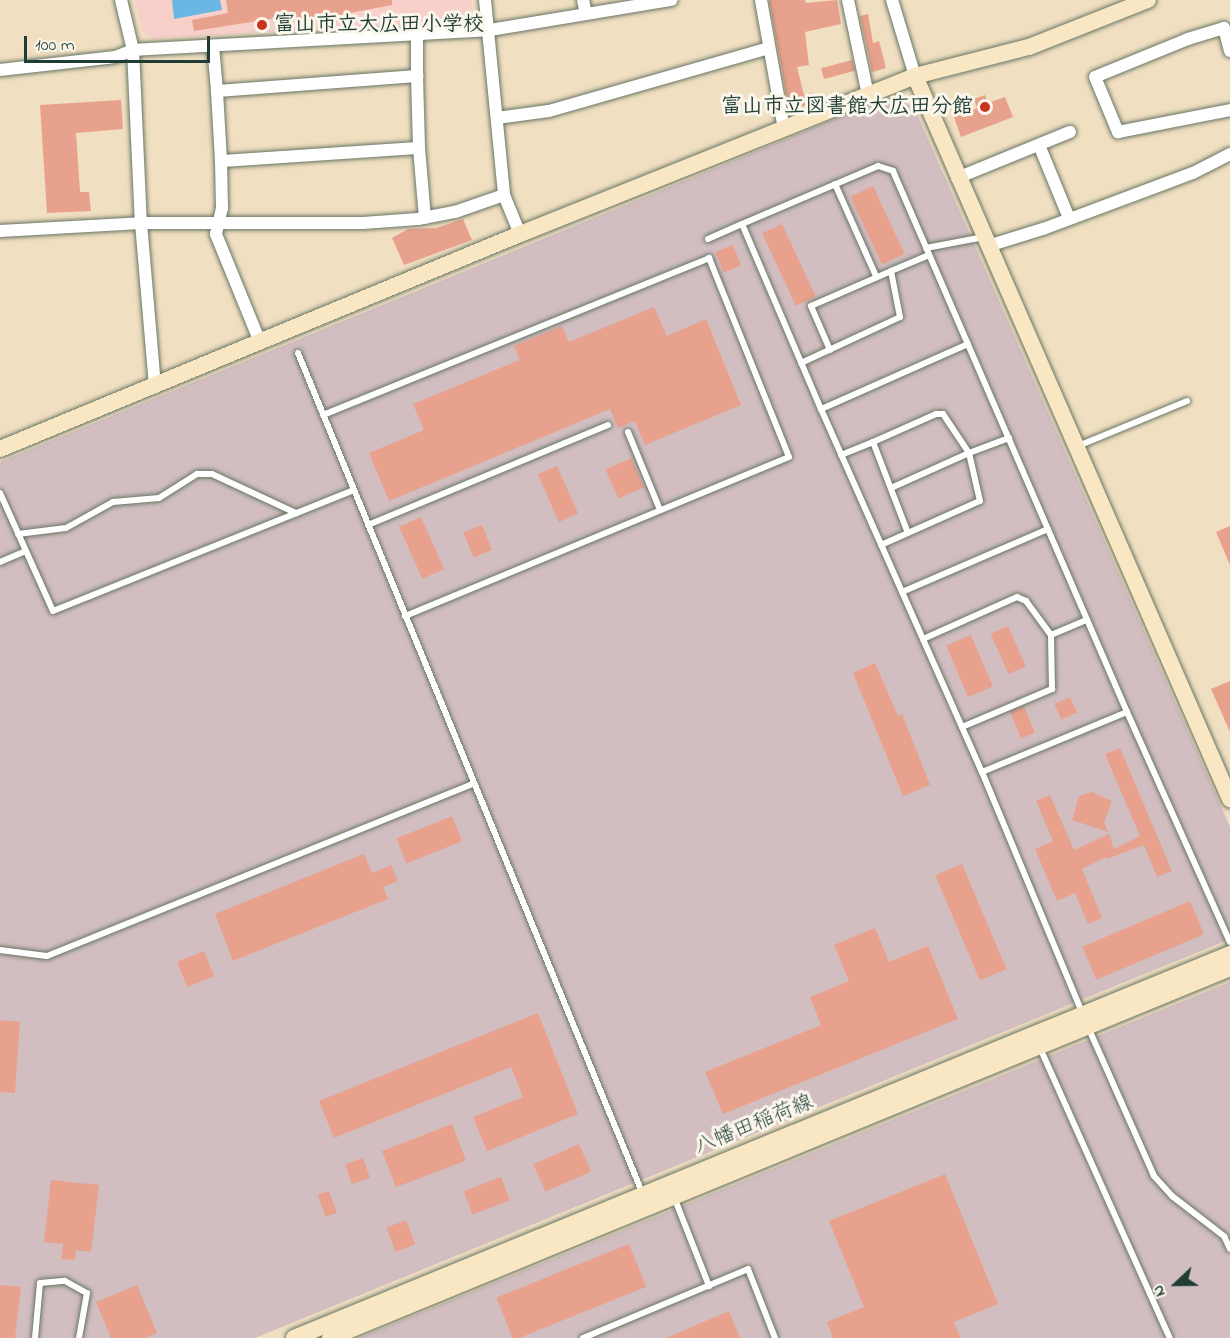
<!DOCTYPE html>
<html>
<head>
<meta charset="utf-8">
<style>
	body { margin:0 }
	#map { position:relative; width:1230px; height:1338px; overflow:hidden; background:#f1dfc1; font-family:"Indie Flower","Klee One",sans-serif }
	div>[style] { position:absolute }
	.built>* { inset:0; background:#f7d0c9 }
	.industrial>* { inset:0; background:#d2bec1 }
	.water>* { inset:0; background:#6bb7e4 }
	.building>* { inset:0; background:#e8a18c; transform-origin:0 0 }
	.roads { filter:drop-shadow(0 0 2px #687665) drop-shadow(0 0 2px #687665) }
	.lane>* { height:6px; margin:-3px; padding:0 3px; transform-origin:3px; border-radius:3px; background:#fff }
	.street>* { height:12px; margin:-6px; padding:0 6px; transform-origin:6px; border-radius:6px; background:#fff }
	.secondary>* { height:16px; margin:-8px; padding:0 8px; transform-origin:8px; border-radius:8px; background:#f9e7c3 }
	.dots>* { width:16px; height:16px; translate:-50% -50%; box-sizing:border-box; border:3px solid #fbf7ec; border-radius:50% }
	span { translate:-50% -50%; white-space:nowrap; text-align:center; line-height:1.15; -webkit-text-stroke:6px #fbf7ec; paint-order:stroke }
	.poi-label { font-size:21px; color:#1f3d34; font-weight:700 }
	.left { translate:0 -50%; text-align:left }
	.right { translate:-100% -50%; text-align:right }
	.street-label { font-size:21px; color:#1f3d34 }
	.north { position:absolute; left:1146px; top:1254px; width:60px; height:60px; -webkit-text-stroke:4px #fbf7ec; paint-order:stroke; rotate:248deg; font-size:16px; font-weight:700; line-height:24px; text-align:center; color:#1f3d34 }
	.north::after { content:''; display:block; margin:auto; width:21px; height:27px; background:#1f3d34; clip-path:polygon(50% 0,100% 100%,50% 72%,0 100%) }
	.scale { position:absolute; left:24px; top:36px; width:186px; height:27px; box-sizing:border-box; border:3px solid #1f3d34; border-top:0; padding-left:8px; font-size:18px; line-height:21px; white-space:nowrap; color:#1f3d34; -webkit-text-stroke:4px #fbf7ec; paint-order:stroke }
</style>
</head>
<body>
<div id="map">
	<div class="built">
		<div style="clip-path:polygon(135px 0,471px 0,473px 12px,467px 20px,151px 39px,142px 30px)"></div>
	</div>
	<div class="industrial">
		<div style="clip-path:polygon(891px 96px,914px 107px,1230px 827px,1230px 939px,255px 1338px,0 1338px,0 462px)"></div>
		<div style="clip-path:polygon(1230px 982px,1230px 1338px,359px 1338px)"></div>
	</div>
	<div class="water">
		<div style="clip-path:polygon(172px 0,220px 0,222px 10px,174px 19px)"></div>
	</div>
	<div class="building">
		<div style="clip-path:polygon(226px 0,392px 0,392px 5px,297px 23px,295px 15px,194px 31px,192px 20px,228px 13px)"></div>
		<div style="clip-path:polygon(769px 0,805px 0,806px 3px,837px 0,841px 24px,805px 32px,809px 65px,797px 67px,804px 95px,812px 93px,815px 103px,789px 110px)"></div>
		<div style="clip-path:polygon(868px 14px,873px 43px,879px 41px,886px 68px,872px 72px,860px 16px)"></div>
		<div style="left:852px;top:60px;width:11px;height:32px;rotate:75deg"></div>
		<div style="clip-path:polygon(985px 95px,988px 103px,1005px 97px,1013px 117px,961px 137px,954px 117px,977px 108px,974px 99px)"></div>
		<div style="clip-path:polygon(121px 100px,123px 129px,76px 133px,80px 192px,89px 192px,91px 211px,47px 213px,40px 105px)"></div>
		<div style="left:873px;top:186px;width:75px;height:25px;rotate:65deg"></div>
		<div style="clip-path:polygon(463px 219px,472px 240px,404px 265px,392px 238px,408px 229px,436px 228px)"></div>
		<div style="left:782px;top:224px;width:80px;height:22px;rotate:65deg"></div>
		<div style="left:733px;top:245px;width:22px;height:19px;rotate:68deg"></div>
		<div style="clip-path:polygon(654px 307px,667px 336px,706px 319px,741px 405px,645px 445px,635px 421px,618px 428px,610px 409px,389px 501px,369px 453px,424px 430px,413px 404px,520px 360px,514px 346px,562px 326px,569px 342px)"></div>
		<div style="left:631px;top:458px;width:32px;height:28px;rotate:66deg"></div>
		<div style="left:557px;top:466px;width:52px;height:21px;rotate:66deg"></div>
		<div style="left:421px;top:517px;width:57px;height:24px;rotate:66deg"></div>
		<div style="left:482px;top:525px;width:27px;height:20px;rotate:68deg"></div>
		<div style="clip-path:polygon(1230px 526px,1230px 565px,1216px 532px)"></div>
		<div style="left:1008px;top:626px;width:44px;height:19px;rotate:66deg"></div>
		<div style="left:971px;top:635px;width:56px;height:27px;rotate:67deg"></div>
		<div style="clip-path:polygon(875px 663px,898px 716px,902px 714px,930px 785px,903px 796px,853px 673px)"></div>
		<div style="clip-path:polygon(1230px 681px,1230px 732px,1211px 689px)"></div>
		<div style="left:1070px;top:697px;width:17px;height:17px;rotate:66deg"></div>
		<div style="left:1024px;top:706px;width:29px;height:15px;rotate:68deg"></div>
		<div style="clip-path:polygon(1120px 748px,1172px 871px,1157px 877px,1144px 845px,1107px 859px,1106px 857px,1082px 869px,1102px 918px,1088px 924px,1075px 893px,1057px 901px,1035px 849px,1053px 841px,1036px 801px,1050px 795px,1074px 850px,1109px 834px,1114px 849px,1140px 836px,1105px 754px)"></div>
		<div style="clip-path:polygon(1092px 792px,1112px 801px,1104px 822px,1108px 832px,1072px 820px,1079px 796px)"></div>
		<div style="left:452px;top:816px;width:27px;height:60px;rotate:68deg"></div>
		<div style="clip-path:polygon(364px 854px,372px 873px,391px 865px,398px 881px,383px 887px,388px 899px,233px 961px,215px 914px)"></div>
		<div style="left:962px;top:864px;width:114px;height:29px;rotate:67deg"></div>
		<div style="left:1190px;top:901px;width:36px;height:117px;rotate:67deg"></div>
		<div style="clip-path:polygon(875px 928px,889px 962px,928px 946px,958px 1019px,723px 1114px,705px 1072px,821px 1025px,810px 997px,849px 981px,834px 945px)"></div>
		<div style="left:204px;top:951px;width:27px;height:29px;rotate:68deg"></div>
		<div style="clip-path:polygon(538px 1013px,578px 1114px,487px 1151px,473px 1117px,523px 1097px,511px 1067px,334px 1138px,319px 1101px)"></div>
		<div style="clip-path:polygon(0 1020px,20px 1022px,15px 1093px,0 1092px)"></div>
		<div style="left:452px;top:1124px;width:39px;height:75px;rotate:69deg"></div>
		<div style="left:579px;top:1144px;width:30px;height:50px;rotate:66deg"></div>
		<div style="left:363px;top:1158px;width:21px;height:19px;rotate:71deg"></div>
		<div style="clip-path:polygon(945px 1174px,998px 1304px,954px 1322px,961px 1338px,833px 1338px,827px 1322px,864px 1307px,829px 1221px)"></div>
		<div style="left:501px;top:1177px;width:25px;height:40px;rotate:69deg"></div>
		<div style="clip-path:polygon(51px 1180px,99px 1185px,91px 1252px,76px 1250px,75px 1260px,61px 1259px,63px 1244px,44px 1242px)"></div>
		<div style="left:329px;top:1191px;width:23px;height:12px;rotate:70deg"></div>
		<div style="left:406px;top:1220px;width:26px;height:21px;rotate:69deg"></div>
		<div style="left:629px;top:1244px;width:46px;height:143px;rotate:68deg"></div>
		<div style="clip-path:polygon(0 1285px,21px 1287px,15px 1338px,0 1338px)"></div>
		<div style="clip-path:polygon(137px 1285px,157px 1333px,145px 1338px,111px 1338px,96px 1302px)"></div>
		<div style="clip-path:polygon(729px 1311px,740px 1338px,666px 1338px)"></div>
	</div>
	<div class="roads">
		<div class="lane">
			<div style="left:835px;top:184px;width:101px;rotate:66deg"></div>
			<div style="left:742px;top:224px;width:148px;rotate:-23.1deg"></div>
			<div style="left:878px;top:166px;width:16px;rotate:18deg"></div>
			<div style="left:893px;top:171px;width:589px;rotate:66.61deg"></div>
			<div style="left:1127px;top:712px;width:252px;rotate:65.9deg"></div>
			<div style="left:708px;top:239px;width:37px;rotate:-24deg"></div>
			<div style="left:742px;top:224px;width:201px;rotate:66.9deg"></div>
			<div style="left:926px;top:248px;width:59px;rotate:-10.7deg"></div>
			<div style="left:968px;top:344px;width:161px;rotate:156.1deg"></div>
			<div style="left:821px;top:409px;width:397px;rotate:66.1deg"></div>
			<div style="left:982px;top:772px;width:260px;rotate:67.4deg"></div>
			<div style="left:830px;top:350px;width:48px;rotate:-113.4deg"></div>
			<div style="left:811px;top:306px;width:87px;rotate:-23.6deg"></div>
			<div style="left:298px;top:353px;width:907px;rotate:67.71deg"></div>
			<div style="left:801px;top:363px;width:109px;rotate:-24.9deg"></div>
			<div style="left:900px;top:317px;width:47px;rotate:-101.1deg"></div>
			<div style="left:891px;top:271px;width:41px;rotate:-22.8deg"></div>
			<div style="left:323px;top:415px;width:417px;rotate:-22.1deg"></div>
			<div style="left:709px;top:258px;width:214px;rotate:68.1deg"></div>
			<div style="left:789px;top:457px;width:416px;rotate:157.5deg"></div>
			<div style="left:628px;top:432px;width:84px;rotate:67.7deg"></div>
			<div style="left:873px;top:442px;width:69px;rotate:-24deg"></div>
			<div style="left:936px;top:414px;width:7px"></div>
			<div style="left:943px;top:414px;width:47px;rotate:56.3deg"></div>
			<div style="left:969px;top:453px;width:85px;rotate:155.8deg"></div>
			<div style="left:1078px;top:446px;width:118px;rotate:-22.4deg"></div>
			<div style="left:841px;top:455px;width:35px;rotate:-22deg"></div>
			<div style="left:873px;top:442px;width:97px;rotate:69deg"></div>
			<div style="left:0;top:493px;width:129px;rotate:65.8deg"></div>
			<div style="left:53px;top:611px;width:324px;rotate:-21.9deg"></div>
			<div style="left:368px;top:525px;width:260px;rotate:-22.6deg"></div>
			<div style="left:18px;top:534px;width:48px;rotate:-7.1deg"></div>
			<div style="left:66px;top:528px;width:54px;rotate:-29deg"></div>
			<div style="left:113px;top:502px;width:46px;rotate:-5deg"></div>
			<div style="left:159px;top:498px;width:45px;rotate:-32.3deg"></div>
			<div style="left:197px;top:474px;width:15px"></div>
			<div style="left:212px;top:474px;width:93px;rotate:24.9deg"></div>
			<div style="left:881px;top:545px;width:108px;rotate:-24deg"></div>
			<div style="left:980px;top:501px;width:49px;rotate:-102.9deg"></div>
			<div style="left:969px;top:453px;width:43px;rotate:-20.6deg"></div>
			<div style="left:0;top:562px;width:28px;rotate:-23deg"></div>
			<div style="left:902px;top:592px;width:159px;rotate:-23.3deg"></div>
			<div style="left:923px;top:639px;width:103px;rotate:-24.1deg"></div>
			<div style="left:1017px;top:597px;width:10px;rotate:24deg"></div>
			<div style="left:1026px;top:601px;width:42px;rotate:53.7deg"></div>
			<div style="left:962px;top:727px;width:98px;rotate:-22.9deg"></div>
			<div style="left:1052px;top:689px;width:54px;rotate:-91.1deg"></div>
			<div style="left:1051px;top:635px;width:39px;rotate:-23deg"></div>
			<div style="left:982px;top:772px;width:157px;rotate:-22.5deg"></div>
			<div style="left:0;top:950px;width:47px;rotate:7.3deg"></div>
			<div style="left:47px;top:956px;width:459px;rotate:-22deg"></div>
			<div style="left:1088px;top:1027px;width:163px;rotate:66.1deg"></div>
			<div style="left:1154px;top:1176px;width:27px;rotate:48deg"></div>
			<div style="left:1172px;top:1196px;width:66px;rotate:37.6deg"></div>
			<div style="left:1224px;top:1236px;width:14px;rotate:65deg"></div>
			<div style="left:1040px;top:1048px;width:318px;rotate:65.9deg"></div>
			<div style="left:674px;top:1197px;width:96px;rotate:68.5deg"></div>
			<div style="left:35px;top:1338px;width:55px;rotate:-84.8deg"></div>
			<div style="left:40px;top:1283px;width:25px;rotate:-5deg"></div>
			<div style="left:65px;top:1281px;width:25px;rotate:29deg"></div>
			<div style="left:87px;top:1293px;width:46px;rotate:100.1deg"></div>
			<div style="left:583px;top:1338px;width:179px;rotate:-22.7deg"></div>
			<div style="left:748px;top:1269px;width:74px;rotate:68.6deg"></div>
		</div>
		<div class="street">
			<div style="left:121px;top:0;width:51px;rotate:76.5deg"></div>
			<div style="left:133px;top:50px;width:173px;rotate:87.4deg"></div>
			<div style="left:141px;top:223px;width:165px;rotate:85.1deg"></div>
			<div style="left:485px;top:0;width:196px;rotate:84.4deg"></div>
			<div style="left:504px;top:195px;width:42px;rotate:67.7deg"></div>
			<div style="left:583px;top:0;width:14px;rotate:78deg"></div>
			<div style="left:761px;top:0;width:131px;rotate:79.9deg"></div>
			<div style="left:848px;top:0;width:97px;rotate:78.1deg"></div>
			<div style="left:892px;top:0;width:79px;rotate:73.2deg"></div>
			<div style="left:417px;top:34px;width:42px;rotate:90deg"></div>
			<div style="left:213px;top:46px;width:45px;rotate:84.9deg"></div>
			<div style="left:1230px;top:51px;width:24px;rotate:-105deg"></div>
			<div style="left:1224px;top:28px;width:38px;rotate:163deg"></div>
			<div style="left:1188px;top:39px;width:100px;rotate:157.8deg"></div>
			<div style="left:1095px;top:77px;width:60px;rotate:67.3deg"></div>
			<div style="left:1118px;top:132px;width:114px;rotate:-11.1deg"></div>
			<div style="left:0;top:70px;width:116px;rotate:-6.4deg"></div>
			<div style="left:115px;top:57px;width:19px;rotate:-21deg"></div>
			<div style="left:133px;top:50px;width:358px;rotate:-3.2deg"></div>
			<div style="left:490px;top:30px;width:184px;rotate:-9.4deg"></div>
			<div style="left:497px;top:118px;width:52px;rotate:-7.7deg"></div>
			<div style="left:549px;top:111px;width:228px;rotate:-16deg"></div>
			<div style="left:1039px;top:145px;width:79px;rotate:67.7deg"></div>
			<div style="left:221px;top:161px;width:70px;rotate:-93.3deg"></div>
			<div style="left:217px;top:91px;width:201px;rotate:-4.3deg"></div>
			<div style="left:417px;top:76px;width:72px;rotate:88.4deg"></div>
			<div style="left:957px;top:178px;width:122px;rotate:-22.2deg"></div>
			<div style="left:0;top:231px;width:141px;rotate:-3.2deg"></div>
			<div style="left:141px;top:223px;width:222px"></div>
			<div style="left:363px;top:223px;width:55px;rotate:-4.2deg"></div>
			<div style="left:418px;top:219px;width:38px;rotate:-11deg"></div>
			<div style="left:455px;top:212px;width:52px;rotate:-19.1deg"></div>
			<div style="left:988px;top:246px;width:58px;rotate:-17.2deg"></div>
			<div style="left:1043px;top:229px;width:160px;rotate:-20.5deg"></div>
			<div style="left:1193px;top:173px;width:42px;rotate:-27.2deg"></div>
			<div style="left:260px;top:342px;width:117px;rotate:-112.2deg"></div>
			<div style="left:216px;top:234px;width:27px;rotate:-77deg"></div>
			<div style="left:222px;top:208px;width:47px;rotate:-91.2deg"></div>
			<div style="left:221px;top:161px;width:198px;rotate:-3.8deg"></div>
			<div style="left:419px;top:148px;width:70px;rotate:85.1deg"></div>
		</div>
		<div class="secondary">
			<div style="left:915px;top:76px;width:789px;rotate:66.46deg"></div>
			<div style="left:0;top:449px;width:563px;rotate:-22.46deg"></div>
			<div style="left:520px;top:234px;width:425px;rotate:-21.8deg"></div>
			<div style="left:915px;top:76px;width:118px;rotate:-14.3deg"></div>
			<div style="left:1029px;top:47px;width:128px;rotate:-21.6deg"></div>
			<div style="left:294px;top:1338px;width:1012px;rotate:-22.31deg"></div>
			<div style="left:330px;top:1338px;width:973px;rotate:-22.35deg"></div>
		</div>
	</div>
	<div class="dots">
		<div style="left:262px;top:25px;background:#c8321e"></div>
		<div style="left:985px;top:107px;background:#c8321e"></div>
	</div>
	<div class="poi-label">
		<span class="left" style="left:274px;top:25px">富山市立大広田小学校</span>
		<span class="right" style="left:973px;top:107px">富山市立図書館大広田分館</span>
	</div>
	<div class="street-label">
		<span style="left:754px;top:1125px;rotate:-22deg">八幡田稲荷線</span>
	</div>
	<div class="north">N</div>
	<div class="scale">100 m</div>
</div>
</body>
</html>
